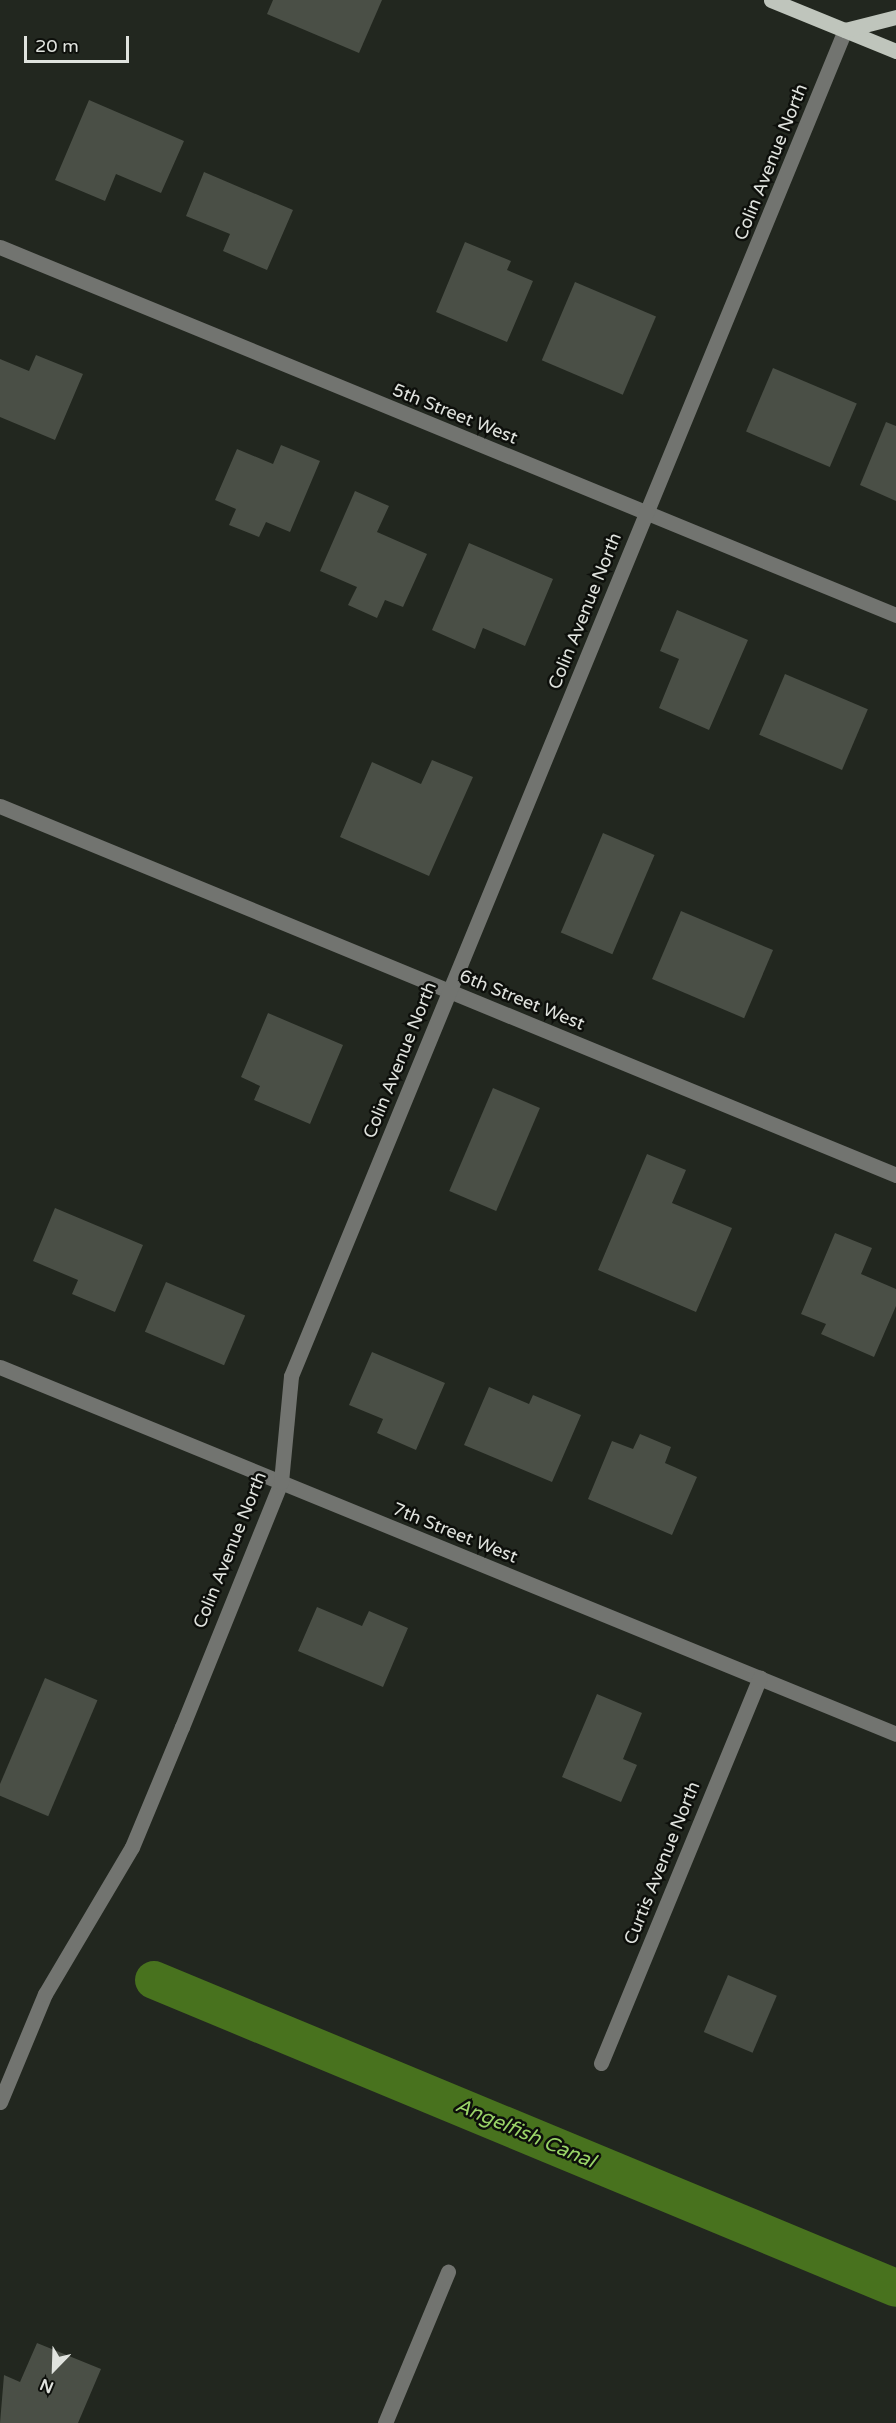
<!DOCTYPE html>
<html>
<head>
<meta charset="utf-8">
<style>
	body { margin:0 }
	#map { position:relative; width:896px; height:2423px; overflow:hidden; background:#22271f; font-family:"Varela Round",sans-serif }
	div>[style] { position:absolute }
	.canal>* { height:38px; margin:-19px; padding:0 19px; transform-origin:19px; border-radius:19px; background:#48721e }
	.building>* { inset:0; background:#4a4f46; transform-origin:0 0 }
	.minor>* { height:15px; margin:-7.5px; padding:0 7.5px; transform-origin:7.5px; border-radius:7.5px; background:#727470 }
	.major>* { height:15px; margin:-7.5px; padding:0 7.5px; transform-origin:7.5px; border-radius:7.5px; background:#bfc5bc }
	span { translate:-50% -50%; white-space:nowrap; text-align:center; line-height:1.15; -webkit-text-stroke:5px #0d0f0b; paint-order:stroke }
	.street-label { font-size:18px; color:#e0e3de }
	.water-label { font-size:20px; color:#9ad468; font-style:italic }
	.north { position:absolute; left:24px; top:2339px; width:60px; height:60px; -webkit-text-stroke:4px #0d0f0b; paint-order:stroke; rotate:203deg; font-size:16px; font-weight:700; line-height:24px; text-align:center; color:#e0e3de }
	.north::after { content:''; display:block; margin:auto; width:21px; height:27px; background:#e0e3de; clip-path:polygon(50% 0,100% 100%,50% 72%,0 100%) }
	.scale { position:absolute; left:24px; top:36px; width:105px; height:27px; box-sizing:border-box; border:3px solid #e0e3de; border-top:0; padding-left:8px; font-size:18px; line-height:21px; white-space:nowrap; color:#e0e3de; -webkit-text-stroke:4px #0d0f0b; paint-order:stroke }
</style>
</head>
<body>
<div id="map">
	<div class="canal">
		<div style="left:154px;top:1980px;width:803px;rotate:22.54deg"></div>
	</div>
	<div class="building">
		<div style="clip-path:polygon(273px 0,382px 0,359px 53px,267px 14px)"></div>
		<div style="clip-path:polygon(89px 100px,184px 141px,161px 193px,116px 174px,105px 201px,55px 180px)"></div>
		<div style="clip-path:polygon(204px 172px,293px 210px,267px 270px,223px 251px,230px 234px,186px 216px)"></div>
		<div style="clip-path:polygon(465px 242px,511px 261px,507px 270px,533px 281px,507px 342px,436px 312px)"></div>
		<div style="left:575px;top:282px;width:88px;height:85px;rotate:23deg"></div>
		<div style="clip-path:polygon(36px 355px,83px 374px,55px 440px,0 417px,0 359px,29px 371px)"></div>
		<div style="left:773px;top:368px;width:91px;height:69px;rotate:23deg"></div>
		<div style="clip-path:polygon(886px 422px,896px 426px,896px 501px,860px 485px)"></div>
		<div style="clip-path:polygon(281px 445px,320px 461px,290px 532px,266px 522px,259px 537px,229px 525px,236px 509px,215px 500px,237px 449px,273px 464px)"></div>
		<div style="clip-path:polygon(355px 491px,389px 506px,377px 532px,427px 554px,403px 607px,385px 600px,377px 618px,348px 605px,357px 587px,320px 571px)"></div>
		<div style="clip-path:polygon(469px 543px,553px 579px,525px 646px,483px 628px,475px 649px,432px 630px)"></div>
		<div style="clip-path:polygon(677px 610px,748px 640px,709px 730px,659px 708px,679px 659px,660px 651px)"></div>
		<div style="left:785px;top:674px;width:90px;height:66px;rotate:23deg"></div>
		<div style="clip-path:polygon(432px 760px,473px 777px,429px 876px,340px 837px,372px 762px,421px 784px)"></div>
		<div style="left:603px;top:833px;width:56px;height:108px;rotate:23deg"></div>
		<div style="left:681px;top:911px;width:100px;height:74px;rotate:23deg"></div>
		<div style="clip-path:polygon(268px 1013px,343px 1045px,310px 1124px,254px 1100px,260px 1086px,241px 1077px)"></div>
		<div style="left:493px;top:1088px;width:51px;height:112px;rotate:23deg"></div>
		<div style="clip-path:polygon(647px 1154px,686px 1170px,672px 1203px,732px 1228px,696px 1312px,598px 1270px)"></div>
		<div style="clip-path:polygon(55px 1208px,143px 1245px,115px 1312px,72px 1294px,78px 1280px,33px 1261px)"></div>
		<div style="clip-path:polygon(835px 1233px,872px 1248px,861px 1274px,896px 1289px,896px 1306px,874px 1357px,821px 1334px,826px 1324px,801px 1314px)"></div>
		<div style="left:166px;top:1282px;width:86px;height:54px;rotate:23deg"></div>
		<div style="clip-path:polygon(372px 1352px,445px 1383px,416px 1450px,377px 1433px,383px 1419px,349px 1405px)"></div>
		<div style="clip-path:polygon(489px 1387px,529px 1404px,533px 1395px,581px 1415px,552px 1482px,464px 1445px)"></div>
		<div style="clip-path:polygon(640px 1434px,671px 1447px,665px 1463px,697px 1477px,672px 1535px,588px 1499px,612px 1441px,633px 1449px)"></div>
		<div style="clip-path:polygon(317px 1607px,362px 1626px,369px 1611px,408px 1628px,383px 1687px,298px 1651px)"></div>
		<div style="left:45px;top:1678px;width:57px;height:126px;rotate:23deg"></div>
		<div style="clip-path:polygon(597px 1694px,642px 1713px,623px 1759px,637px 1765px,621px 1802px,562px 1777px)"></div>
		<div style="left:728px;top:1975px;width:53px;height:62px;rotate:23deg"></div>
		<div style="clip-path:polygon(37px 2343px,101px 2369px,78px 2423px,0 2423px,4px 2375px,20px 2382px)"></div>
	</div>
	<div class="minor">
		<div style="left:0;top:247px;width:969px;rotate:22.33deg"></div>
		<div style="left:0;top:806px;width:969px;rotate:22.38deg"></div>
		<div style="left:0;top:1367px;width:968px;rotate:22.27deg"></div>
		<div style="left:601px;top:2063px;width:417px;rotate:-67.6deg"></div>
		<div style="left:0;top:2102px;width:117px;rotate:-67.4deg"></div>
		<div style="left:45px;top:1994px;width:171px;rotate:-59.4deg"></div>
		<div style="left:132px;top:1847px;width:130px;rotate:-67.4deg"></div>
		<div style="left:182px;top:1727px;width:264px;rotate:-68deg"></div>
		<div style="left:281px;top:1482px;width:106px;rotate:-84.6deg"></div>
		<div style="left:291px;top:1376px;width:1456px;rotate:-67.63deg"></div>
		<div style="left:385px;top:2423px;width:164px;rotate:-67.4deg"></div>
	</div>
	<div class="major">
		<div style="left:771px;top:0;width:135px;rotate:22.2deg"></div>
		<div style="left:845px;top:30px;width:53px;rotate:-14.3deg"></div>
	</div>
	<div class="street-label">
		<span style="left:771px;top:162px;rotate:-68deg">Colin Avenue North</span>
		<span style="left:455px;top:414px;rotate:22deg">5th Street West</span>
		<span style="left:585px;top:611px;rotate:-68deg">Colin Avenue North</span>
		<span style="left:522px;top:1000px;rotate:22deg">6th Street West</span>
		<span style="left:400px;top:1060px;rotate:-68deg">Colin Avenue North</span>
		<span style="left:455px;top:1533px;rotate:22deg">7th Street West</span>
		<span style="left:230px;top:1550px;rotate:-68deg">Colin Avenue North</span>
		<span style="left:662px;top:1863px;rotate:-68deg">Curtis Avenue North</span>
	</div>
	<div class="water-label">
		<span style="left:525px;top:2134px;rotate:23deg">Angelfish Canal</span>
	</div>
	<div class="north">N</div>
	<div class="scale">20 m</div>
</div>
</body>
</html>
